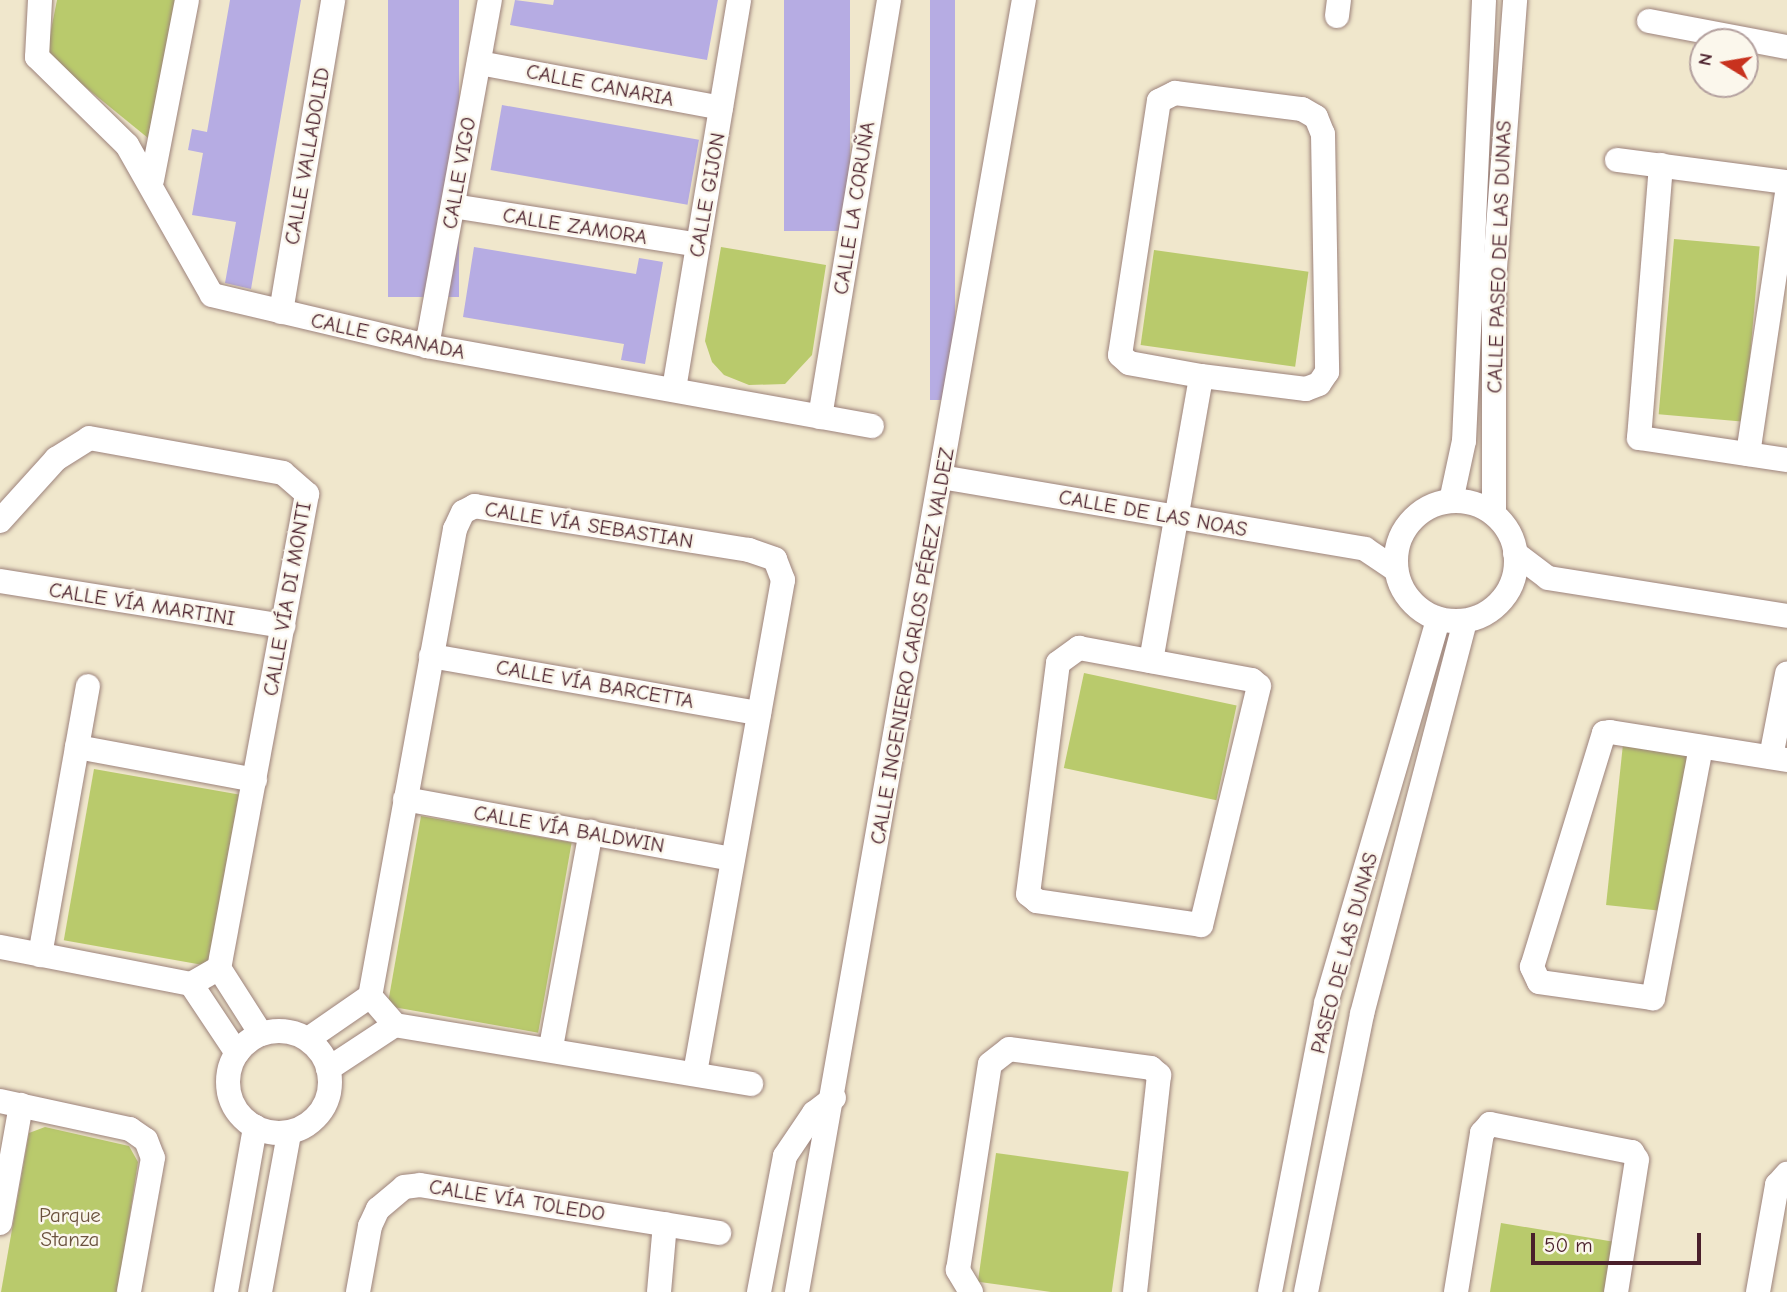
<!DOCTYPE html>
<html>
<head>
<meta charset="utf-8">
<style>
	body { margin:0 }
	#map { position:relative; width:1787px; height:1292px; overflow:hidden; background:#f0e7cc; font-family:"Comic Neue",sans-serif }
	div>[style] { position:absolute }
	.green>* { inset:0; background:#b9ca6c; transform-origin:0 0 }
	.building>* { inset:0; background:#b6ace3; transform-origin:0 0 }
	.roads { filter:drop-shadow(0 0 2px #9d837c) drop-shadow(0 0 2px #9d837c) }
	.minor>* { height:24px; margin:-12px; padding:0 12px; transform-origin:12px; border-radius:12px; background:#fff }
	.minor>.ring { margin:-12px; padding:0; box-sizing:content-box; background:none; border:24px solid #fff; border-radius:50% }
	span { translate:-50% -50%; white-space:nowrap; text-align:center; line-height:1.15; -webkit-text-stroke:5px #fbf7ec; paint-order:stroke }
	.street-label { font-size:21px; color:#4a1f2b }
	.park-label { font-size:21px; color:#6b523e }
	.north { position:absolute; left:1689px; top:28px; width:70px; height:70px; box-sizing:border-box; background:#fbf7ec; border:2px solid #b4a19f; border-radius:50%; rotate:281deg; font-size:19px; font-weight:700; line-height:28px; text-align:center; color:#4a1f2b }
	.north::after { content:''; display:block; margin:auto; width:24px; height:32px; background:#c8321e; clip-path:polygon(50% 0,100% 100%,50% 72%,0 100%) }
	.scale { position:absolute; left:1531px; top:1233px; width:170px; height:32px; box-sizing:border-box; border:4px solid #4a1f2b; border-top:0; padding-left:9px; font-size:21px; line-height:24px; white-space:nowrap; color:#4a1f2b; -webkit-text-stroke:5px #fbf7ec; paint-order:stroke }
</style>
</head>
<body>
<div id="map">
	<div class="green">
		<div style="clip-path:polygon(57px 0,176px 0,148px 138px,46px 55px)"></div>
		<div style="left:1674px;top:239px;width:86px;height:176px;rotate:5deg"></div>
		<div style="clip-path:polygon(721px 247px,826px 265px,812px 355px,785px 384px,749px 385px,724px 375px,712px 362px,705px 341px)"></div>
		<div style="left:1154px;top:250px;width:156px;height:96px;rotate:8deg"></div>
		<div style="left:1084px;top:673px;width:156px;height:97px;rotate:12deg"></div>
		<div style="left:1623px;top:744px;width:69px;height:162px;rotate:6deg"></div>
		<div style="left:94px;top:769px;width:147px;height:174px;rotate:10deg"></div>
		<div style="left:421px;top:816px;width:153px;height:193px;rotate:10deg"></div>
		<div style="clip-path:polygon(45px 1127px,129px 1146px,138px 1162px,118px 1292px,1px 1292px,29px 1133px)"></div>
		<div style="left:996px;top:1153px;width:134px;height:130px;rotate:8deg"></div>
		<div style="clip-path:polygon(1501px 1223px,1615px 1242px,1606px 1292px,1490px 1292px)"></div>
	</div>
	<div class="building">
		<div style="clip-path:polygon(230px 0,301px 0,251px 289px,225px 283px,236px 222px,192px 215px,203px 153px,188px 150px,192px 129px,207px 132px)"></div>
		<div style="left:388px;top:0;width:71px;height:297px"></div>
		<div style="clip-path:polygon(515px 0,553px 5px,554px 0,718px 0,707px 60px,510px 25px)"></div>
		<div style="left:784px;top:0;width:66px;height:231px"></div>
		<div style="left:930px;top:0;width:25px;height:400px"></div>
		<div style="left:502px;top:105px;width:200px;height:66px;rotate:10deg"></div>
		<div style="clip-path:polygon(474px 247px,636px 274px,639px 258px,663px 262px,645px 364px,621px 360px,624px 344px,463px 317px)"></div>
	</div>
	<div class="roads">
		<div class="minor">
			<div style="left:40px;top:0;width:57px;rotate:93deg"></div>
			<div style="left:37px;top:57px;width:126px;rotate:44.4deg"></div>
			<div style="left:127px;top:145px;width:172px;rotate:60.5deg"></div>
			<div style="left:212px;top:295px;width:221px;rotate:13.3deg"></div>
			<div style="left:427px;top:346px;width:452px;rotate:10.2deg"></div>
			<div style="left:1337px;top:16px;width:16px;rotate:-83deg"></div>
			<div style="left:1649px;top:21px;width:140px;rotate:10.7deg"></div>
			<div style="left:479px;top:63px;width:246px;rotate:10.5deg"></div>
			<div style="left:1175px;top:93px;width:128px;rotate:7.2deg"></div>
			<div style="left:1302px;top:109px;width:16px;rotate:30deg"></div>
			<div style="left:1316px;top:117px;width:18px;rotate:68deg"></div>
			<div style="left:1323px;top:134px;width:238px;rotate:89deg"></div>
			<div style="left:1327px;top:372px;width:14px;rotate:124deg"></div>
			<div style="left:1319px;top:384px;width:14px;rotate:159deg"></div>
			<div style="left:1306px;top:389px;width:106px;rotate:-172.9deg"></div>
			<div style="left:1201px;top:376px;width:73px;rotate:-169.8deg"></div>
			<div style="left:1129px;top:363px;width:12px;rotate:-138deg"></div>
			<div style="left:1120px;top:355px;width:257px;rotate:-81.3deg"></div>
			<div style="left:1159px;top:101px;width:18px;rotate:-27deg"></div>
			<div style="left:1617px;top:160px;width:171px;rotate:7.4deg"></div>
			<div style="left:1661px;top:165px;width:274px;rotate:94.6deg"></div>
			<div style="left:1639px;top:438px;width:150px;rotate:8.5deg"></div>
			<div style="left:152px;top:180px;width:183px;rotate:-79deg"></div>
			<div style="left:453px;top:206px;width:248px;rotate:9deg"></div>
			<div style="left:281px;top:312px;width:316px;rotate:-80.5deg"></div>
			<div style="left:427px;top:346px;width:352px;rotate:-79.7deg"></div>
			<div style="left:674px;top:389px;width:394px;rotate:-80.5deg"></div>
			<div style="left:820px;top:417px;width:423px;rotate:-80.6deg"></div>
			<div style="left:1748px;top:454px;width:264px;rotate:-81.5deg"></div>
			<div style="left:941px;top:477px;width:430px;rotate:9.6deg"></div>
			<div style="left:1365px;top:549px;width:37px;rotate:34deg"></div>
			<div style="left:1451px;top:501px;width:61px;rotate:-77.8deg"></div>
			<div style="left:1464px;top:441px;width:441px;rotate:-87.4deg"></div>
			<div class="ring" style="left:1396px;top:501px;width:96px;height:96px"></div>
			<div style="left:1494px;top:514px;width:233px;rotate:-90deg"></div>
			<div style="left:1494px;top:281px;width:282px;rotate:-85.7deg"></div>
			<div style="left:0;top:521px;width:84px;rotate:-47.9deg"></div>
			<div style="left:56px;top:459px;width:39px;rotate:-32deg"></div>
			<div style="left:89px;top:438px;width:197px;rotate:10.2deg"></div>
			<div style="left:283px;top:473px;width:32px;rotate:41deg"></div>
			<div style="left:307px;top:494px;width:482px;rotate:100.5deg"></div>
			<div style="left:219px;top:968px;width:32px;rotate:150deg"></div>
			<div style="left:191px;top:984px;width:195px;rotate:-169deg"></div>
			<div style="left:1515px;top:553px;width:41px;rotate:37.1deg"></div>
			<div style="left:1548px;top:578px;width:242px;rotate:9deg"></div>
			<div style="left:0;top:581px;width:287px;rotate:9deg"></div>
			<div style="left:1079px;top:648px;width:176px;rotate:10.5deg"></div>
			<div style="left:1252px;top:680px;width:9px;rotate:41deg"></div>
			<div style="left:1259px;top:686px;width:246px;rotate:103.6deg"></div>
			<div style="left:1201px;top:925px;width:166px;rotate:-171.7deg"></div>
			<div style="left:1037px;top:901px;width:11px;rotate:-142deg"></div>
			<div style="left:1028px;top:894px;width:233px;rotate:-82.6deg"></div>
			<div style="left:1058px;top:663px;width:26px;rotate:-36deg"></div>
			<div style="left:431px;top:656px;width:333px;rotate:9.9deg"></div>
			<div style="left:1151px;top:661px;width:289px;rotate:-80deg"></div>
			<div style="left:77px;top:747px;width:181px;rotate:10.5deg"></div>
			<div style="left:1701px;top:747px;width:256px;rotate:100.8deg"></div>
			<div style="left:1653px;top:998px;width:115px;rotate:-172deg"></div>
			<div style="left:1539px;top:982px;width:17px;rotate:-115deg"></div>
			<div style="left:1532px;top:967px;width:245px;rotate:-72.9deg"></div>
			<div style="left:1604px;top:733px;width:6px;rotate:-9deg"></div>
			<div style="left:1610px;top:732px;width:179px;rotate:9deg"></div>
			<div style="left:1771px;top:757px;width:85px;rotate:-79.1deg"></div>
			<div style="left:405px;top:799px;width:333px;rotate:10.4deg"></div>
			<div style="left:40px;top:955px;width:273px;rotate:-79.9deg"></div>
			<div style="left:219px;top:968px;width:78px;rotate:57.5deg"></div>
			<div style="left:191px;top:984px;width:83px;rotate:56.3deg"></div>
			<div class="ring" style="left:228px;top:1031px;width:78px;height:78px"></div>
			<div style="left:308px;top:1039px;width:75px;rotate:-34.7deg"></div>
			<div style="left:551px;top:1047px;width:219px;rotate:-79.5deg"></div>
			<div style="left:328px;top:1069px;width:80px;rotate:-33.3deg"></div>
			<div style="left:695px;top:1073px;width:501px;rotate:-79.88deg"></div>
			<div style="left:783px;top:580px;width:22px;rotate:-111deg"></div>
			<div style="left:775px;top:559px;width:28px;rotate:-161deg"></div>
			<div style="left:749px;top:550px;width:278px;rotate:-170.9deg"></div>
			<div style="left:475px;top:506px;width:13px;rotate:153deg"></div>
			<div style="left:463px;top:512px;width:19px;rotate:115deg"></div>
			<div style="left:455px;top:529px;width:475px;rotate:100.3deg"></div>
			<div style="left:370px;top:996px;width:38px;rotate:49deg"></div>
			<div style="left:395px;top:1025px;width:361px;rotate:9.4deg"></div>
			<div style="left:0;top:1101px;width:133px;rotate:12.2deg"></div>
			<div style="left:130px;top:1129px;width:19px;rotate:35deg"></div>
			<div style="left:146px;top:1140px;width:19px;rotate:69deg"></div>
			<div style="left:153px;top:1158px;width:136px;rotate:100.2deg"></div>
			<div style="left:0;top:1223px;width:120px;rotate:-79.9deg"></div>
			<div style="left:226px;top:1292px;width:168px;rotate:-80deg"></div>
			<div style="left:260px;top:1292px;width:161px;rotate:-79.6deg"></div>
			<div style="left:358px;top:1292px;width:67px;rotate:-79.7deg"></div>
			<div style="left:370px;top:1226px;width:19px;rotate:-65deg"></div>
			<div style="left:378px;top:1209px;width:34px;rotate:-40deg"></div>
			<div style="left:404px;top:1187px;width:16px;rotate:-7deg"></div>
			<div style="left:420px;top:1185px;width:303px;rotate:9.1deg"></div>
			<div style="left:659px;top:1292px;width:68px;rotate:-85deg"></div>
			<div style="left:759px;top:1292px;width:138px;rotate:-79.2deg"></div>
			<div style="left:785px;top:1156px;width:52px;rotate:-56deg"></div>
			<div style="left:814px;top:1113px;width:25px;rotate:-37deg"></div>
			<div style="left:797px;top:1292px;width:1312px;rotate:-80.04deg"></div>
			<div style="left:971px;top:1292px;width:26px;rotate:-121deg"></div>
			<div style="left:958px;top:1270px;width:208px;rotate:-81.2deg"></div>
			<div style="left:990px;top:1064px;width:24px;rotate:-38deg"></div>
			<div style="left:1009px;top:1049px;width:143px;rotate:7.6deg"></div>
			<div style="left:1151px;top:1068px;width:11px;rotate:41deg"></div>
			<div style="left:1159px;top:1075px;width:218px;rotate:96.3deg"></div>
			<div style="left:1270px;top:1292px;width:294px;rotate:-79deg"></div>
			<div style="left:1326px;top:1003px;width:400px;rotate:-73.7deg"></div>
			<div style="left:1306px;top:1292px;width:284px;rotate:-78.6deg"></div>
			<div style="left:1362px;top:1014px;width:406px;rotate:-75.3deg"></div>
			<div style="left:1456px;top:1292px;width:161px;rotate:-80.7deg"></div>
			<div style="left:1482px;top:1133px;width:12px;rotate:-48deg"></div>
			<div style="left:1490px;top:1124px;width:145px;rotate:11.2deg"></div>
			<div style="left:1632px;top:1152px;width:9px;rotate:58deg"></div>
			<div style="left:1637px;top:1160px;width:134px;rotate:99deg"></div>
			<div style="left:1758px;top:1292px;width:109px;rotate:-79.9deg"></div>
			<div style="left:1777px;top:1185px;width:15px;rotate:-48deg"></div>
		</div>
	</div>
	<div class="street-label">
		<span style="left:600px;top:85px;rotate:11deg">CALLE CANARIA</span>
		<span style="left:307px;top:156px;rotate:-80deg">CALLE VALLADOLID</span>
		<span style="left:459px;top:173px;rotate:-80deg">CALLE VIGO</span>
		<span style="left:707px;top:195px;rotate:-80deg">CALLE GIJON</span>
		<span style="left:854px;top:208px;rotate:-81deg">CALLE LA CORUÑA</span>
		<span style="left:575px;top:226px;rotate:9deg">CALLE ZAMORA</span>
		<span style="left:1499px;top:257px;rotate:-88deg">CALLE PASEO DE LAS DUNAS</span>
		<span style="left:388px;top:336px;rotate:12deg">CALLE GRANADA</span>
		<span style="left:1153px;top:513px;rotate:10deg">CALLE DE LAS NOAS</span>
		<span style="left:589px;top:525px;rotate:9deg">CALLE VÍA SEBASTIAN</span>
		<span style="left:287px;top:599px;rotate:-80deg">CALLE VÍA DI MONTI</span>
		<span style="left:142px;top:604px;rotate:9deg">CALLE VÍA MARTINI</span>
		<span style="left:912px;top:646px;rotate:-80deg">CALLE INGENIERO CARLOS PÉREZ VALDEZ</span>
		<span style="left:595px;top:684px;rotate:10deg">CALLE VÍA BARCETTA</span>
		<span style="left:569px;top:829px;rotate:10deg">CALLE VÍA BALDWIN</span>
		<span style="left:1344px;top:953px;rotate:-75deg">PASEO DE LAS DUNAS</span>
		<span style="left:517px;top:1200px;rotate:9deg">CALLE VÍA TOLEDO</span>
	</div>
	<div class="park-label">
		<span style="left:70px;top:1227px">Parque<br>Stanza</span>
	</div>
	<div class="north">N</div>
	<div class="scale">50 m</div>
</div>
</body>
</html>
